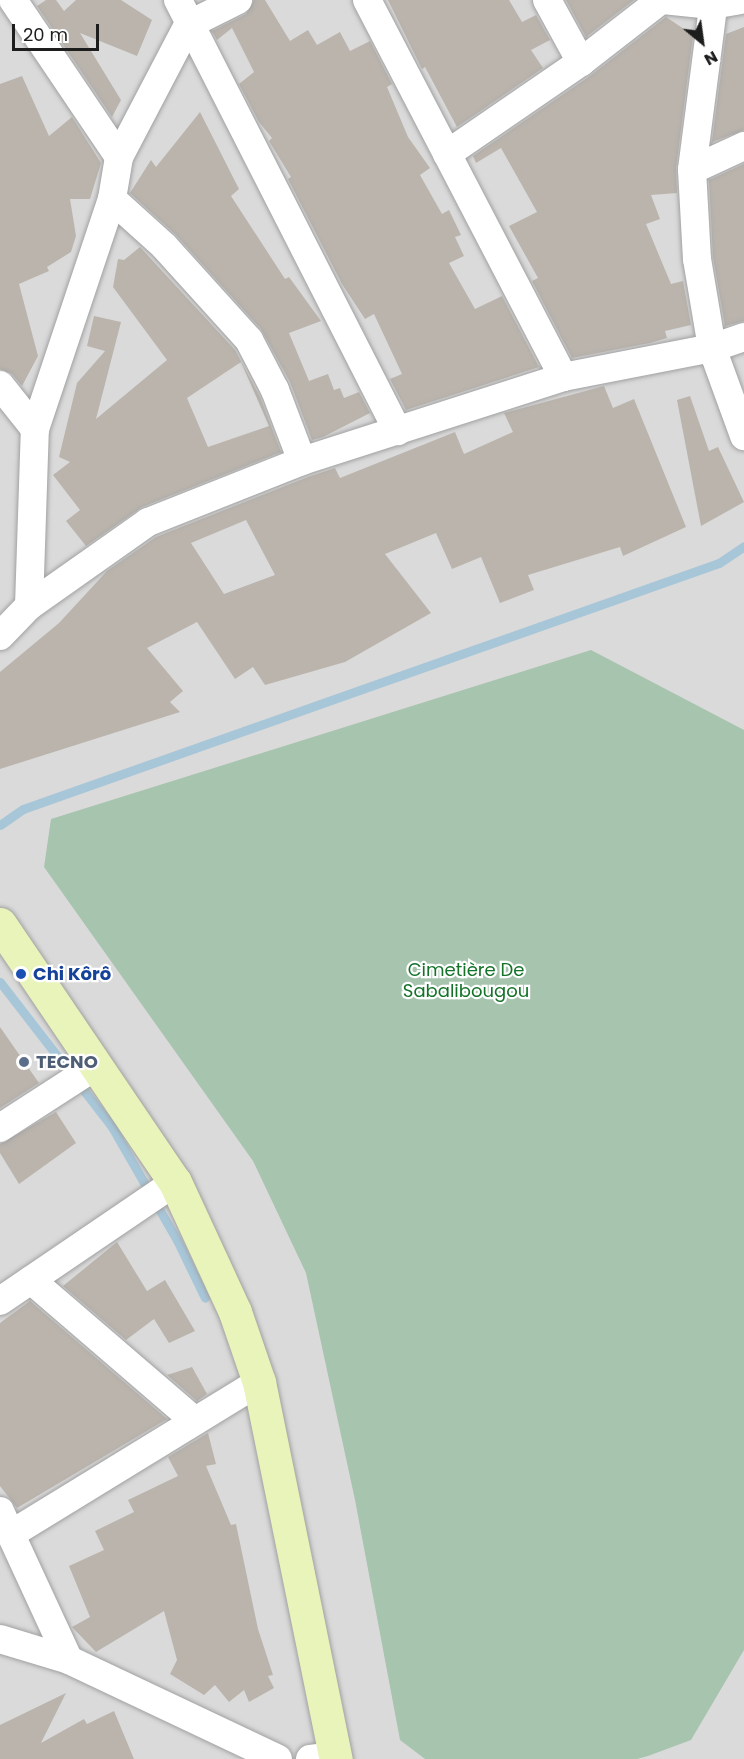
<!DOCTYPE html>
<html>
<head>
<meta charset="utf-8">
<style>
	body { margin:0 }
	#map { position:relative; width:744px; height:1759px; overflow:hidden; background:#edece4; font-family:Poppins,sans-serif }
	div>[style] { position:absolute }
	.residential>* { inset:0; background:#dbdada; transform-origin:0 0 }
	.cemetery>* { inset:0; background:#a7c4af }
	.stream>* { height:9px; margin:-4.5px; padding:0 4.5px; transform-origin:4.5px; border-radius:4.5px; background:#a7c6d8 }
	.building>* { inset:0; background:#bab4ad }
	.roads { filter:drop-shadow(0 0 2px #a1a1a1) drop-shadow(0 0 2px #a1a1a1) }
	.minor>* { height:28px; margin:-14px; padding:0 14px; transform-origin:14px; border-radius:14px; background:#fff }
	.secondary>* { height:33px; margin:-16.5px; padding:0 16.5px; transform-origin:16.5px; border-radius:16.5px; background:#e9f4bb }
	.dots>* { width:16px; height:16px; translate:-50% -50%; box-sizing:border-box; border:3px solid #fff; border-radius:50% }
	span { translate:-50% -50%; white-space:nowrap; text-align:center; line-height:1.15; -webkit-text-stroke:4.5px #fff; paint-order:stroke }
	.park-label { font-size:18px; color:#147229 }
	.transit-label { font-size:18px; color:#164399; font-weight:700 }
	.left { translate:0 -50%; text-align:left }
	.service-label { font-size:18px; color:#4e5e75; font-weight:700 }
	.north { position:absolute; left:672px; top:12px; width:60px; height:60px; -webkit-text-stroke:4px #fff; paint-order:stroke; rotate:151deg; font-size:16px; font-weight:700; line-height:24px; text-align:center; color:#1d1d1d }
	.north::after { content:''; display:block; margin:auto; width:21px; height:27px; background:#1d1d1d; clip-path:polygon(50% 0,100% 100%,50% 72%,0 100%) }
	.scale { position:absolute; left:12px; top:24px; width:87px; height:27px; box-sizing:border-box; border:3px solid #1d1d1d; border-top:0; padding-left:8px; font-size:18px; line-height:21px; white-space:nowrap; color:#1d1d1d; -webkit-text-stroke:4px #fff; paint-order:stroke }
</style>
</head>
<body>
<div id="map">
	<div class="residential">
		<div style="left:0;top:0;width:744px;height:1759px"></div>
	</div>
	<div class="cemetery">
		<div style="clip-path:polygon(591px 650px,744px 730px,744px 1650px,691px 1740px,648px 1756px,637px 1759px,425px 1759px,400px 1740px,355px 1500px,306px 1273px,253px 1161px,44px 867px,51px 819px)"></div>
	</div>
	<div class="stream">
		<div style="left:0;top:825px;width:28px;rotate:-35deg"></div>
		<div style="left:23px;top:809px;width:738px;rotate:-19.47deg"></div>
		<div style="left:719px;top:563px;width:30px;rotate:-34deg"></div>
		<div style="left:0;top:982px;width:183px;rotate:52.3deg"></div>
		<div style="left:112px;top:1127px;width:130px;rotate:60.1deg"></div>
		<div style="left:177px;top:1240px;width:64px;rotate:64.2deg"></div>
	</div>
	<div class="building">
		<div style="clip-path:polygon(46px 0,56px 0,64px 11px,76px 0,121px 0,152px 20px,137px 56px,80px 33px,121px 100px,112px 117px,37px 6px)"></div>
		<div style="clip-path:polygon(254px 0,265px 0,290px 41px,308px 30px,317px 45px,340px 32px,350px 51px,370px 41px,392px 84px,387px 87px,408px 137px,430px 168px,420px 175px,442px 214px,449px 210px,461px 235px,455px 237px,464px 256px,449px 263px,475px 309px,502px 296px,539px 367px,406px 410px,390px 379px,402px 374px,374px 314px,365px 319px,342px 284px,288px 179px,291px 177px,269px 141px,272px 138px,259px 122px,239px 84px,254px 72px,232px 28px,217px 40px,212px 31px,246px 14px)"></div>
		<div style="clip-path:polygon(388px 0,509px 0,522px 22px,536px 15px,550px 40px,531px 50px,543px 68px,457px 127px,425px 67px,422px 69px)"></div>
		<div style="clip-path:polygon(566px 0,634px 0,586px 37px)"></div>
		<div style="clip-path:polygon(666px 17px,693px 35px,676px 168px,677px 193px,651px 195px,660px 219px,646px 224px,671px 284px,683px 281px,691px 325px,665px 331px,667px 338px,650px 343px,572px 358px,532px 281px,538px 278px,509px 226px,537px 212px,501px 148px,476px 163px,473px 156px,590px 76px)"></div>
		<div style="clip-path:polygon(744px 27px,744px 130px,712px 142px,726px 34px)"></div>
		<div style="clip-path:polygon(22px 76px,49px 136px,72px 117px,101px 163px,90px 199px,70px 199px,76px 236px,71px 252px,47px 267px,49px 271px,19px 284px,38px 356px,22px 386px,12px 374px,0 369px,0 84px)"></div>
		<div style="clip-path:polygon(200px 112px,239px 189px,231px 196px,285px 279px,289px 277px,321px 321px,289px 333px,309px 381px,328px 374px,334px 390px,340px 388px,344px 398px,359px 392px,370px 413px,323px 437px,312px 440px,290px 382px,261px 329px,176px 235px,130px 193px,151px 160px,156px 167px)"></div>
		<div style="clip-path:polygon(744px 164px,744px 321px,725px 326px,713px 257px,709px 180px)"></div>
		<div style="clip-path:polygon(evenodd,140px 247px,235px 350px,260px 397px,281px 452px,142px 507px,86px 546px,66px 521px,80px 510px,53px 475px,70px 462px,59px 457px,77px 383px,105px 351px,87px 346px,94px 316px,121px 322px,96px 419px,167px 360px,113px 287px,118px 259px,124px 260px,140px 247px,241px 362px,269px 426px,208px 447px,187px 398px,241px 362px)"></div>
		<div style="clip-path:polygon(evenodd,604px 386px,613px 408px,634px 399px,686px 527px,623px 556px,620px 547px,528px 575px,534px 590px,500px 603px,481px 557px,452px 569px,436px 533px,385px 554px,431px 613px,345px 662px,265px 685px,253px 667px,235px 679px,197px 622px,147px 648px,183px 691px,170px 702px,180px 712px,0 769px,0 672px,59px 623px,107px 571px,156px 537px,308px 477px,335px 468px,340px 478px,455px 432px,464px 454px,513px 432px,504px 413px,604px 386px,246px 520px,275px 575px,224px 594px,191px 543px,246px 520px)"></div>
		<div style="clip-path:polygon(690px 396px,709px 451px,718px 447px,744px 502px,701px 526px,677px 400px)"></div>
		<div style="clip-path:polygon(0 1027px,39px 1083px,0 1108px)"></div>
		<div style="clip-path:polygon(56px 1112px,76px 1143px,19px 1184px,0 1153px,0 1144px)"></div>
		<div style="clip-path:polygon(117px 1242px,147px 1291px,165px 1280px,195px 1331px,169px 1343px,154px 1319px,126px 1340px,63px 1286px)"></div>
		<div style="clip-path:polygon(30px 1301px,167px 1419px,17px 1508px,0 1486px,0 1323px)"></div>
		<div style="clip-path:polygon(192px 1367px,207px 1394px,197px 1401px,167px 1375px)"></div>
		<div style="clip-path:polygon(208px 1433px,216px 1464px,206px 1466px,231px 1525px,236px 1524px,258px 1629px,273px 1675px,268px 1676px,274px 1688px,249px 1702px,244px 1690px,229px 1702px,215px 1685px,204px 1695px,170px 1674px,177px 1660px,164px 1611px,96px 1652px,72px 1627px,90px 1617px,69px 1566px,104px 1550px,95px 1531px,134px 1512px,128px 1500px,178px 1476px,168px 1457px)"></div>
		<div style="clip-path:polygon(66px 1693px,41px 1743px,84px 1719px,87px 1724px,114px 1711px,134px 1759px,0 1759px,0 1725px)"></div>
	</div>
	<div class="roads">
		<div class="minor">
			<div style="left:13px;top:0;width:189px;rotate:56deg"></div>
			<div style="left:178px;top:0;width:484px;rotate:63deg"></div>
			<div style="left:367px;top:0;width:425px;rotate:62.5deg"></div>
			<div style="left:547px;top:0;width:71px;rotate:61.3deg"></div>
			<div style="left:663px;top:0;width:49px;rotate:5.8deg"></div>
			<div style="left:712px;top:5px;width:28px;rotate:-10deg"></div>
			<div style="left:714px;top:0;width:171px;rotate:97.4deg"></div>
			<div style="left:692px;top:170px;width:89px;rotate:86.8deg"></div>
			<div style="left:697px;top:259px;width:90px;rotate:80.4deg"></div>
			<div style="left:712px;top:348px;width:94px;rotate:70deg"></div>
			<div style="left:447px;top:154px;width:163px;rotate:-34.5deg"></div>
			<div style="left:581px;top:62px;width:101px;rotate:-37.8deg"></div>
			<div style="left:692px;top:170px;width:57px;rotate:-24.8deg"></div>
			<div style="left:112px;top:199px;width:70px;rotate:42.1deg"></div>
			<div style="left:164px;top:246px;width:127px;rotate:47.9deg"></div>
			<div style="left:249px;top:340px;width:56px;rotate:62.5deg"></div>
			<div style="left:275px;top:390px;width:76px;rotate:69.2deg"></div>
			<div style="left:0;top:385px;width:56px;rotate:51.5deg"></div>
			<div style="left:29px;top:606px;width:146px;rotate:-35.2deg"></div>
			<div style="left:148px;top:522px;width:166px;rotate:-21.6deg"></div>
			<div style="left:302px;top:461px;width:274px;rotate:-17.8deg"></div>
			<div style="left:563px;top:377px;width:152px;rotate:-11deg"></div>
			<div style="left:712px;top:348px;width:34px;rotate:-19deg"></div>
			<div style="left:0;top:636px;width:42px;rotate:-46deg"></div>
			<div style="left:29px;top:606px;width:177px;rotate:-88.1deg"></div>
			<div style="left:35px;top:429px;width:243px;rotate:-71.5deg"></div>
			<div style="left:112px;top:199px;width:43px;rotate:-80.5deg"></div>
			<div style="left:119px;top:157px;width:149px;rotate:-62.4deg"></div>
			<div style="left:188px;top:25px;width:56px;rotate:-26.6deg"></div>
			<div style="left:0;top:1128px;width:114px;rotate:-32.9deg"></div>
			<div style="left:31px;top:1280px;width:216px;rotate:40.7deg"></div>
			<div style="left:0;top:1301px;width:212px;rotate:-34.2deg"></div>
			<div style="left:0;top:1511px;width:164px;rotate:65.2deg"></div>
			<div style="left:11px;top:1534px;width:291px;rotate:-31.5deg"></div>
			<div style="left:0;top:1639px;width:72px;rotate:16.9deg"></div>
			<div style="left:69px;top:1660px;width:231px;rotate:25.3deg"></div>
			<div style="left:310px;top:1759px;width:25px;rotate:-7deg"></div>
		</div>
		<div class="secondary">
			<div style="left:0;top:924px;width:312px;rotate:55.9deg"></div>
			<div style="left:175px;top:1182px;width:143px;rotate:65.2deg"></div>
			<div style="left:235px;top:1312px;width:74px;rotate:71.1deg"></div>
			<div style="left:259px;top:1382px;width:385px;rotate:78.5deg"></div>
		</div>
	</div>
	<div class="dots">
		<div style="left:21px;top:974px;background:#1a4fb4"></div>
		<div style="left:24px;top:1062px;background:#5c6f8a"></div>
	</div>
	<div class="park-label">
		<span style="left:466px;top:981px">Cimetière De<br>Sabalibougou</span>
	</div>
	<div class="transit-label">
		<span class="left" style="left:33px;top:974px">Chi Kôrô</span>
	</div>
	<div class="service-label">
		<span class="left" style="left:36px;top:1062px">TECNO</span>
	</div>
	<div class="north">N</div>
	<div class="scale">20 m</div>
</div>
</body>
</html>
